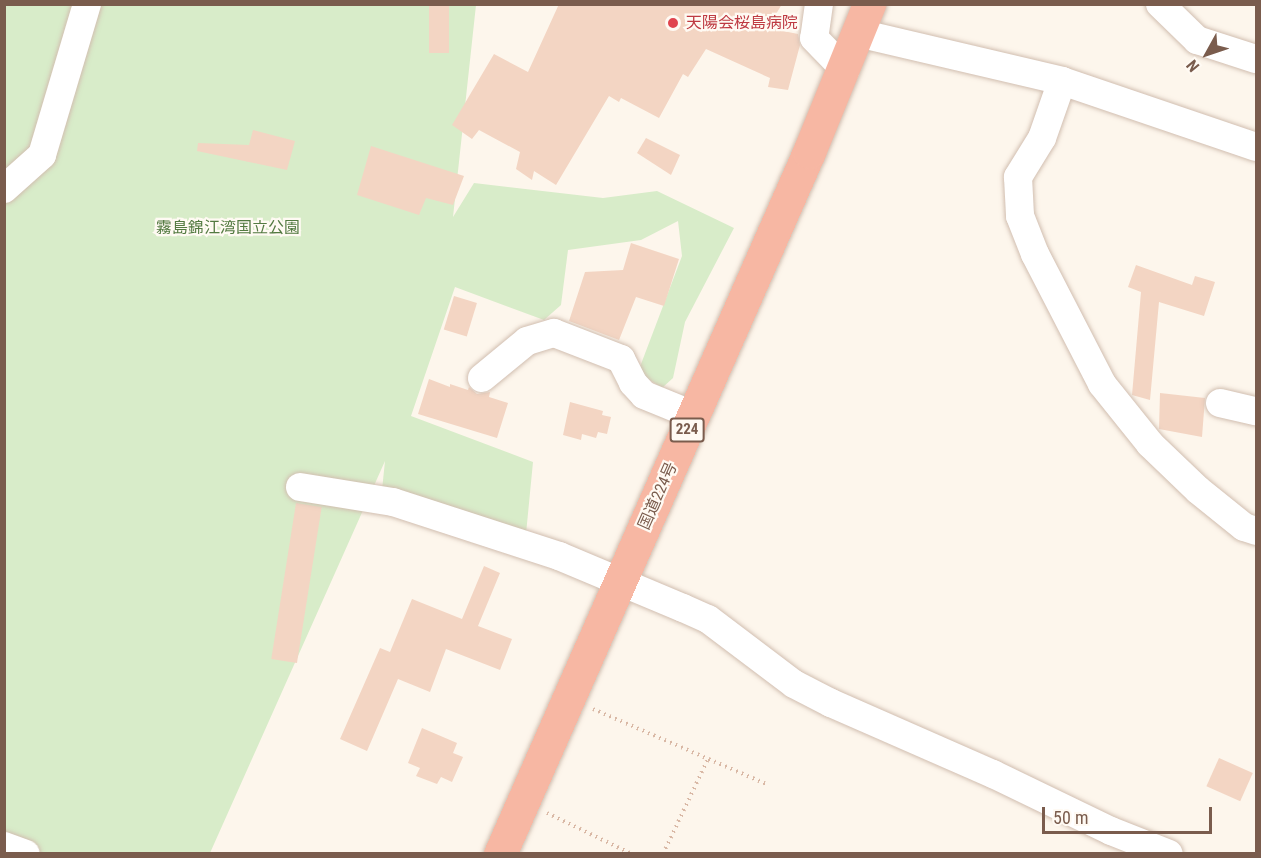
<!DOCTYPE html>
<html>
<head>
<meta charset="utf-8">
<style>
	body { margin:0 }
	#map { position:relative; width:1261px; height:858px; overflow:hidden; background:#fdf6ec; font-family:"Roboto Condensed","Noto Sans JP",sans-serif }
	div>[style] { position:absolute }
	.green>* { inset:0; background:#d8ecc9 }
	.building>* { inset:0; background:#f3d5c3; transform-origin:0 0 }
	.path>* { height:4px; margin-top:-2px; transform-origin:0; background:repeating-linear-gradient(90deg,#d9b8a5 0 1.5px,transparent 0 6px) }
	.roads { filter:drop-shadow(0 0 2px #d1beb0) drop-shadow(0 0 2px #d1beb0) }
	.minor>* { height:28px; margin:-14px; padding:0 14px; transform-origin:14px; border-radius:14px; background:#fff }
	.highway>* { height:33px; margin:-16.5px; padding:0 16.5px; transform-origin:16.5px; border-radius:16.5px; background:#f7b7a3 }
	.dots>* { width:16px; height:16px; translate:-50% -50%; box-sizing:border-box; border:3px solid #fffaf3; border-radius:50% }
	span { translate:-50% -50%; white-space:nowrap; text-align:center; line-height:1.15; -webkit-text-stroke:4.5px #fffaf3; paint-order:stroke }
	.shield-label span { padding:2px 4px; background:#fffaf3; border:2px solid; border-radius:4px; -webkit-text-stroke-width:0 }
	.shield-label { font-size:15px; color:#7a5c4d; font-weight:700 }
	.health-label { font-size:16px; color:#be3a42 }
	.left { translate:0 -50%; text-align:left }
	.park-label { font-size:16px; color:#537a41 }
	.street-label { font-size:16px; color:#7a5c4d }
	.frame { position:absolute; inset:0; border:6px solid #7a5c4d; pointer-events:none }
	.north { position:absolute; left:1177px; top:24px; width:60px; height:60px; -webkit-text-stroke:4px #fffaf3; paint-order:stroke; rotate:230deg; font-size:16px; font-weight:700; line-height:24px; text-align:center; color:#7a5c4d }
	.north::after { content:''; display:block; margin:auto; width:21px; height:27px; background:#7a5c4d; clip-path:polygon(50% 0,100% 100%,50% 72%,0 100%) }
	.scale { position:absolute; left:1042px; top:807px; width:170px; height:27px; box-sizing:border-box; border:3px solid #7a5c4d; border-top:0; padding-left:8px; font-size:18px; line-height:21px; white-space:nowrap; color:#7a5c4d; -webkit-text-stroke:4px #fffaf3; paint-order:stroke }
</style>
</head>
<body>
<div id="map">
	<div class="green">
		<div style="clip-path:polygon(5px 5px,476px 5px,453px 217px,474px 183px,603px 198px,657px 191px,734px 228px,685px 322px,673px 378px,662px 388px,638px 372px,682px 256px,678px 221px,641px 240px,568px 250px,561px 305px,544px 320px,455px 287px,411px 416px,533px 462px,526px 534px,382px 490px,385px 461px,210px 853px,5px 854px)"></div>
	</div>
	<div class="building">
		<div style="left:429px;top:4px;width:20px;height:49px"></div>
		<div style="clip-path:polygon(559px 4px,782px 4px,776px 14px,788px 22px,783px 31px,798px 34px,800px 45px,788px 90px,768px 87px,770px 78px,706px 49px,688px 77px,683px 74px,659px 118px,621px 98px,619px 102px,609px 96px,556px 185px,534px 171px,532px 180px,516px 169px,520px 152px,479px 130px,472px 139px,452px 125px,494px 54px,528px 72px)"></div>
		<div style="clip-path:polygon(253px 130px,295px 141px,287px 170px,197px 151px,198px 143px,249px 145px)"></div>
		<div style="clip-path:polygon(646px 138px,680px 155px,671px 175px,637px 153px)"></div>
		<div style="clip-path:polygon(371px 146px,464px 176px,453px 205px,426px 198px,419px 215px,357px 195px)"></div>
		<div style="clip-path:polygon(631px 243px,679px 259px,664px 306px,636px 297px,619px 340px,569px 321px,585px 272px,623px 270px)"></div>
		<div style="clip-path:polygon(1136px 265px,1192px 285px,1195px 276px,1215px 282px,1204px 316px,1159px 302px,1150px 400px,1132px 395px,1141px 292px,1128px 287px)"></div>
		<div style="left:454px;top:296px;width:24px;height:35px;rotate:17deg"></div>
		<div style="clip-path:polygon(429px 379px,450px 387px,450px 384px,468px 390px,469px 387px,477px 394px,490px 392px,489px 397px,508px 403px,497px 438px,418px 414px)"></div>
		<div style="clip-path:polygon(1160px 393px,1205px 398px,1202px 437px,1159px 429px)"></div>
		<div style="clip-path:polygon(570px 402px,603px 411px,602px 415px,611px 417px,607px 434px,598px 432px,596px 438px,582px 434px,581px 440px,563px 435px)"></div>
		<div style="left:296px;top:503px;width:26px;height:158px;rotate:9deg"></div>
		<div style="clip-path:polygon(484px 566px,500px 573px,478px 626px,512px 639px,500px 670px,446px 649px,430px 692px,398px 679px,367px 751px,340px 739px,380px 648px,390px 652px,412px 599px,462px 619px)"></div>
		<div style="clip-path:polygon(422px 728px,457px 743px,453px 753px,463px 757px,452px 782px,441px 777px,437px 784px,416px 776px,420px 768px,408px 763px)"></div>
		<div style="left:1219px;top:758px;width:37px;height:31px;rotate:24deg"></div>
	</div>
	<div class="path">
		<div style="left:593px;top:709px;width:189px;rotate:23.4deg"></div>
		<div style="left:547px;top:813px;width:94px;rotate:25.8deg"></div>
		<div style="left:663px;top:854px;width:105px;rotate:-64.7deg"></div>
	</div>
	<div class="roads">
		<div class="minor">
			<div style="left:819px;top:4px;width:34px;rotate:98deg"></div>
			<div style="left:814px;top:38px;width:45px;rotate:45.9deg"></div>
			<div style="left:1160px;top:4px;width:52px;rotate:44.2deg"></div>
			<div style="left:1197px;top:40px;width:62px;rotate:17.9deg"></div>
			<div style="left:858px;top:33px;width:210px;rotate:13.2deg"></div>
			<div style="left:1062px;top:81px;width:205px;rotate:18.8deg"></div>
			<div style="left:1062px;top:81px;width:60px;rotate:109.3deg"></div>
			<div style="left:1042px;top:138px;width:46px;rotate:121.6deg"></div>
			<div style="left:1018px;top:177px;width:39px;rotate:87deg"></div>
			<div style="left:1020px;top:216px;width:41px;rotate:68.5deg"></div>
			<div style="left:1035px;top:254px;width:146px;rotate:62.7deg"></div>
			<div style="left:1102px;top:384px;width:77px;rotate:51.3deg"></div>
			<div style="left:1150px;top:444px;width:66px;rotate:43.8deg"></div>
			<div style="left:1198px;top:490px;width:59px;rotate:38.8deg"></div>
			<div style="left:1244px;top:527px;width:13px;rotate:18deg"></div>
			<div style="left:4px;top:189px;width:51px;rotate:-41.8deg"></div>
			<div style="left:42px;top:155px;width:158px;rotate:-73.4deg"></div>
			<div style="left:482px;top:378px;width:58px;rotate:-39.4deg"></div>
			<div style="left:527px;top:341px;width:28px;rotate:-17deg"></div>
			<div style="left:554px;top:333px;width:72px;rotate:21.2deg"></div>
			<div style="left:621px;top:359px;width:27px;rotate:63deg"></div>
			<div style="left:633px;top:383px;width:16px;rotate:47deg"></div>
			<div style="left:644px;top:395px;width:53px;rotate:22.2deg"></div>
			<div style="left:1220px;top:403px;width:37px;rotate:13deg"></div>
			<div style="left:300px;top:487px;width:94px;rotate:9.2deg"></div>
			<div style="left:393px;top:502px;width:175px;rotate:18deg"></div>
			<div style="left:559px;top:556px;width:134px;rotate:22.8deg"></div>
			<div style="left:683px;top:608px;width:27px;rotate:24deg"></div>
			<div style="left:708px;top:619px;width:108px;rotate:37.1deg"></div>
			<div style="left:794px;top:684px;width:42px;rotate:27.2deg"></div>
			<div style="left:831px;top:703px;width:177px;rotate:23.7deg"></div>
			<div style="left:993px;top:774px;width:131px;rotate:25.8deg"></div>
			<div style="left:1111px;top:831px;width:62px;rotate:21.6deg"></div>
			<div style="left:4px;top:846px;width:23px;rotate:20deg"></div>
		</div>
		<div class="highway">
			<div style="left:500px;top:854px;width:767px;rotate:-66.24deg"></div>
			<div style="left:809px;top:152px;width:160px;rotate:-67.9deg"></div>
		</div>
	</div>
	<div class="dots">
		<div style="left:673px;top:23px;background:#e0444e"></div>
	</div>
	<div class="shield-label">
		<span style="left:687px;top:430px">224</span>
	</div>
	<div class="health-label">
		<span class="left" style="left:686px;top:23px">天陽会桜島病院</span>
	</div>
	<div class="park-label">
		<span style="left:228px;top:228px">霧島錦江湾国立公園</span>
	</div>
	<div class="street-label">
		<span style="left:658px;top:496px;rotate:-66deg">国道224号</span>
	</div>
	<div class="frame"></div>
	<div class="north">N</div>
	<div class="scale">50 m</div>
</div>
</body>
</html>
